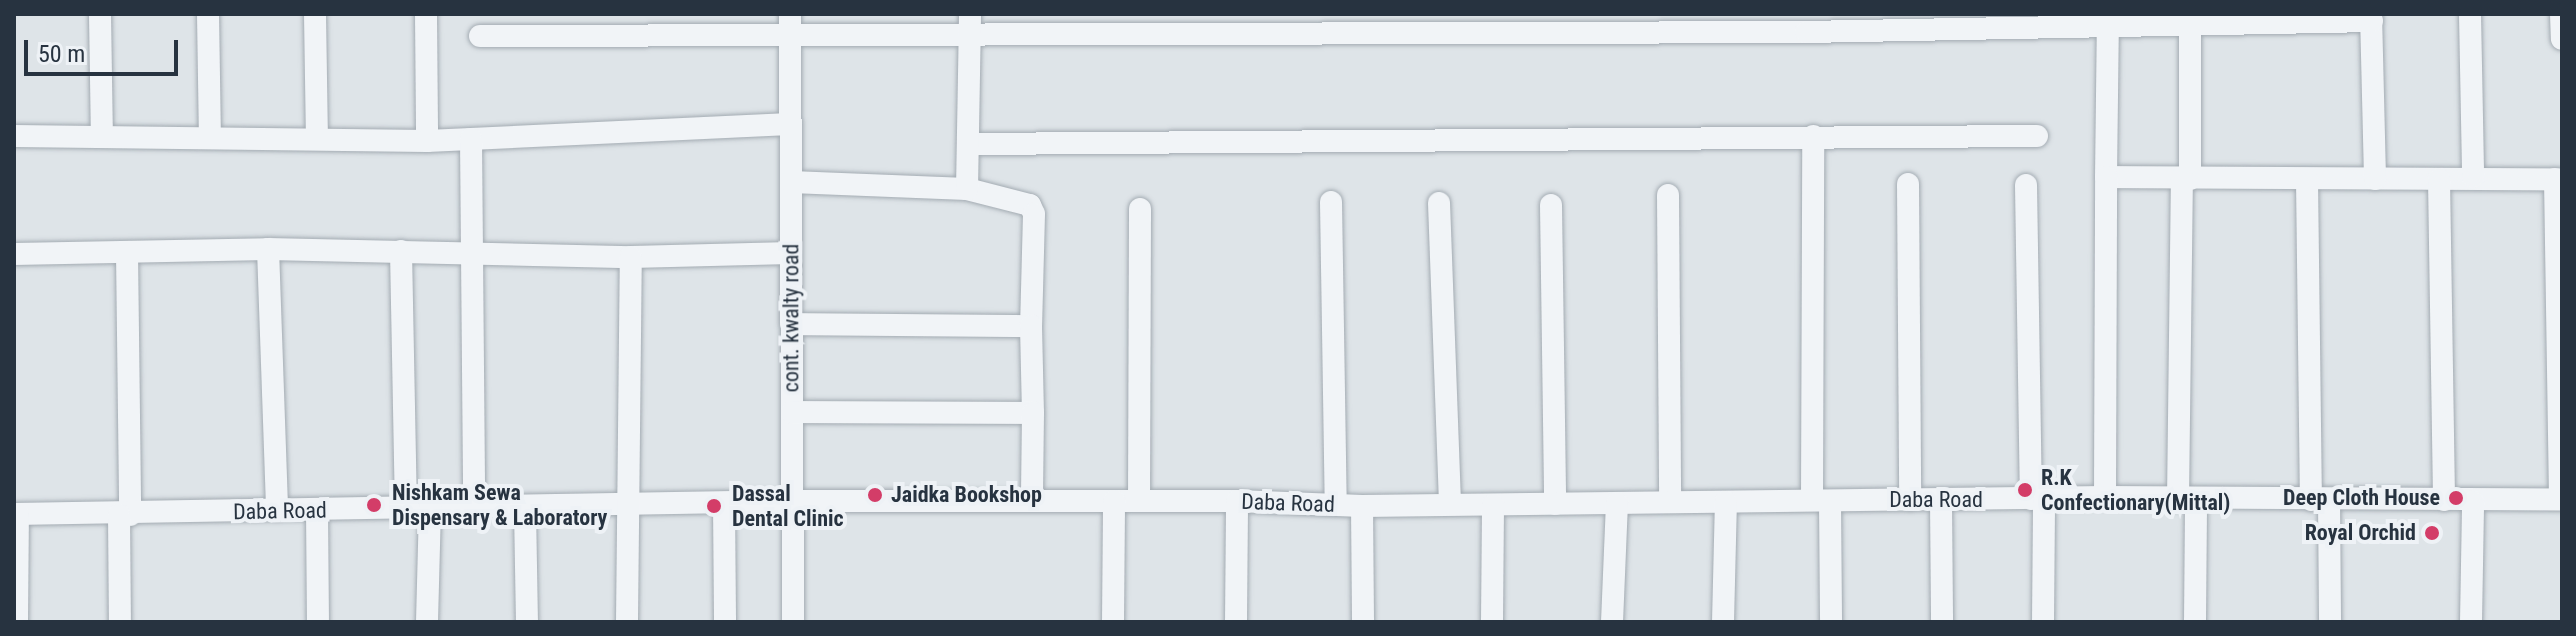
<!DOCTYPE html>
<html>
<head>
<meta charset="utf-8">
<style>
	body { margin:0 }
	#map { position:relative; width:2576px; height:636px; overflow:hidden; background:#dee4e8; font-family:"Roboto Condensed",sans-serif }
	div>[style] { position:absolute }
	.roads { filter:drop-shadow(0 0 2px #a3abb2) drop-shadow(0 0 2px #a3abb2) }
	.minor>* { height:22px; margin:-11px; padding:0 11px; transform-origin:11px; border-radius:11px; background:#f1f4f7 }
	.dots>* { width:22px; height:22px; translate:-50% -50%; box-sizing:border-box; border:4px solid #eef2f6; border-radius:50% }
	span { translate:-50% -50%; white-space:nowrap; text-align:center; line-height:1.15; -webkit-text-stroke:8px #eef2f6; paint-order:stroke }
	.street-label { font-size:22px; color:#273340 }
	.poi-label { font-size:22px; color:#273340; font-weight:700 }
	.left { translate:0 -50%; text-align:left }
	.right { translate:-100% -50%; text-align:right }
	.frame { position:absolute; inset:0; border:16px solid #273340; pointer-events:none }
	.scale { position:absolute; left:24px; top:40px; width:154px; height:36px; box-sizing:border-box; border:4px solid #273340; border-top:0; padding-left:10px; font-size:24px; line-height:28px; white-space:nowrap; color:#273340; -webkit-text-stroke:6px #eef2f6; paint-order:stroke }
</style>
</head>
<body>
<div id="map">
	<div class="roads">
		<div class="minor">
			<div style="left:100px;top:14px;width:121px;rotate:89.1deg"></div>
			<div style="left:208px;top:14px;width:121px;rotate:89.1deg"></div>
			<div style="left:315px;top:14px;width:123px;rotate:89.1deg"></div>
			<div style="left:426px;top:14px;width:127px;rotate:89.5deg"></div>
			<div style="left:790px;top:14px;width:608px;rotate:89.72deg"></div>
			<div style="left:2108px;top:14px;width:163px;rotate:90.7deg"></div>
			<div style="left:2106px;top:177px;width:456px;rotate:0.3deg"></div>
			<div style="left:2371px;top:14px;width:165px;rotate:88.6deg"></div>
			<div style="left:2470px;top:14px;width:163px;rotate:88.9deg"></div>
			<div style="left:2561px;top:14px;width:25px;rotate:88deg"></div>
			<div style="left:2190px;top:23px;width:156px;rotate:90deg"></div>
			<div style="left:480px;top:36px;width:1326px;rotate:-0.17deg"></div>
			<div style="left:1806px;top:32px;width:566px;rotate:-1.11deg"></div>
			<div style="left:14px;top:136px;width:413px;rotate:0.7deg"></div>
			<div style="left:427px;top:141px;width:363px;rotate:-2.7deg"></div>
			<div style="left:471px;top:139px;width:367px;rotate:89.5deg"></div>
			<div style="left:970px;top:144px;width:1067px;rotate:-0.43deg"></div>
			<div style="left:2307px;top:179px;width:321px;rotate:89.3deg"></div>
			<div style="left:2439px;top:179px;width:321px;rotate:89.1deg"></div>
			<div style="left:2555px;top:179px;width:320px;rotate:89.1deg"></div>
			<div style="left:791px;top:182px;width:176px;rotate:2.3deg"></div>
			<div style="left:967px;top:189px;width:65px;rotate:14.3deg"></div>
			<div style="left:1030px;top:205px;width:10px;rotate:66deg"></div>
			<div style="left:1034px;top:214px;width:112px;rotate:91.5deg"></div>
			<div style="left:1908px;top:184px;width:316px;rotate:89.6deg"></div>
			<div style="left:2026px;top:185px;width:314px;rotate:89.1deg"></div>
			<div style="left:967px;top:189px;width:175px;rotate:-89deg"></div>
			<div style="left:1668px;top:195px;width:307px;rotate:89.6deg"></div>
			<div style="left:1331px;top:202px;width:303px;rotate:89.1deg"></div>
			<div style="left:1439px;top:203px;width:301px;rotate:87.9deg"></div>
			<div style="left:1551px;top:205px;width:299px;rotate:89.2deg"></div>
			<div style="left:268px;top:249px;width:261px;rotate:88deg"></div>
			<div style="left:401px;top:251px;width:257px;rotate:88.9deg"></div>
			<div style="left:127px;top:252px;width:263px;rotate:89.3deg"></div>
			<div style="left:14px;top:254px;width:254px;rotate:-1.1deg"></div>
			<div style="left:268px;top:249px;width:363px;rotate:1.3deg"></div>
			<div style="left:631px;top:257px;width:160px;rotate:-1.4deg"></div>
			<div style="left:791px;top:324px;width:240px;rotate:0.5deg"></div>
			<div style="left:1031px;top:326px;width:87px;rotate:88.7deg"></div>
			<div style="left:792px;top:412px;width:241px;rotate:0.2deg"></div>
			<div style="left:1033px;top:413px;width:87px;rotate:90.7deg"></div>
			<div style="left:2105px;top:497px;width:320px;rotate:-89.8deg"></div>
			<div style="left:1139px;top:500px;width:291px;rotate:-89.8deg"></div>
			<div style="left:1812px;top:500px;width:364px;rotate:-89.8deg"></div>
			<div style="left:2178px;top:500px;width:322px;rotate:-89.3deg"></div>
			<div style="left:1941px;top:501px;width:121px;rotate:89.5deg"></div>
			<div style="left:2329px;top:501px;width:121px;rotate:89.5deg"></div>
			<div style="left:1830px;top:502px;width:120px;rotate:89.5deg"></div>
			<div style="left:724px;top:504px;width:118px;rotate:89.5deg"></div>
			<div style="left:1362px;top:506px;width:116px;rotate:89.5deg"></div>
			<div style="left:525px;top:509px;width:113px;rotate:89deg"></div>
			<div style="left:317px;top:510px;width:112px;rotate:89.5deg"></div>
			<div style="left:14px;top:514px;width:778px;rotate:-0.96deg"></div>
			<div style="left:792px;top:501px;width:445px"></div>
			<div style="left:1237px;top:501px;width:125px;rotate:2.3deg"></div>
			<div style="left:1362px;top:506px;width:743px;rotate:-0.69deg"></div>
			<div style="left:2105px;top:497px;width:457px;rotate:0.3deg"></div>
			<div style="left:119px;top:515px;width:107px;rotate:89.5deg"></div>
			<div style="left:17px;top:622px;width:108px;rotate:-89.5deg"></div>
			<div style="left:427px;top:622px;width:115px;rotate:-88.5deg"></div>
			<div style="left:627px;top:622px;width:365px;rotate:-89.4deg"></div>
			<div style="left:1113px;top:622px;width:121px;rotate:-89.5deg"></div>
			<div style="left:1236px;top:622px;width:121px;rotate:-89.5deg"></div>
			<div style="left:1492px;top:622px;width:117px;rotate:-89.5deg"></div>
			<div style="left:1612px;top:622px;width:119px;rotate:-87.6deg"></div>
			<div style="left:1723px;top:622px;width:120px;rotate:-88.6deg"></div>
			<div style="left:2043px;top:622px;width:123px;rotate:-89.5deg"></div>
			<div style="left:2195px;top:622px;width:122px;rotate:-89.5deg"></div>
			<div style="left:2471px;top:622px;width:120px;rotate:-89deg"></div>
		</div>
	</div>
	<div class="dots">
		<div style="left:2025px;top:490px;background:#d33d68"></div>
		<div style="left:875px;top:495px;background:#d33d68"></div>
		<div style="left:2456px;top:498px;background:#d33d68"></div>
		<div style="left:374px;top:505px;background:#d33d68"></div>
		<div style="left:714px;top:506px;background:#d33d68"></div>
		<div style="left:2432px;top:533px;background:#d33d68"></div>
	</div>
	<div class="street-label">
		<span style="left:791px;top:318px;rotate:-90deg">cont. kwalty road</span>
		<span style="left:1936px;top:500px">Daba Road</span>
		<span style="left:1288px;top:503px;rotate:2deg">Daba Road</span>
		<span style="left:280px;top:511px;rotate:-1deg">Daba Road</span>
	</div>
	<div class="poi-label">
		<span class="left" style="left:2041px;top:490px">R.K<br>Confectionary(Mittal)</span>
		<span class="left" style="left:392px;top:505px">Nishkam Sewa<br>Dispensary &amp; Laboratory</span>
		<span class="left" style="left:732px;top:506px">Dassal<br>Dental Clinic</span>
		<span class="left" style="left:891px;top:495px">Jaidka Bookshop</span>
		<span class="right" style="left:2440px;top:498px">Deep Cloth House</span>
		<span class="right" style="left:2416px;top:533px">Royal Orchid</span>
	</div>
	<div class="frame"></div>
	<div class="scale">50 m</div>
</div>
</body>
</html>
